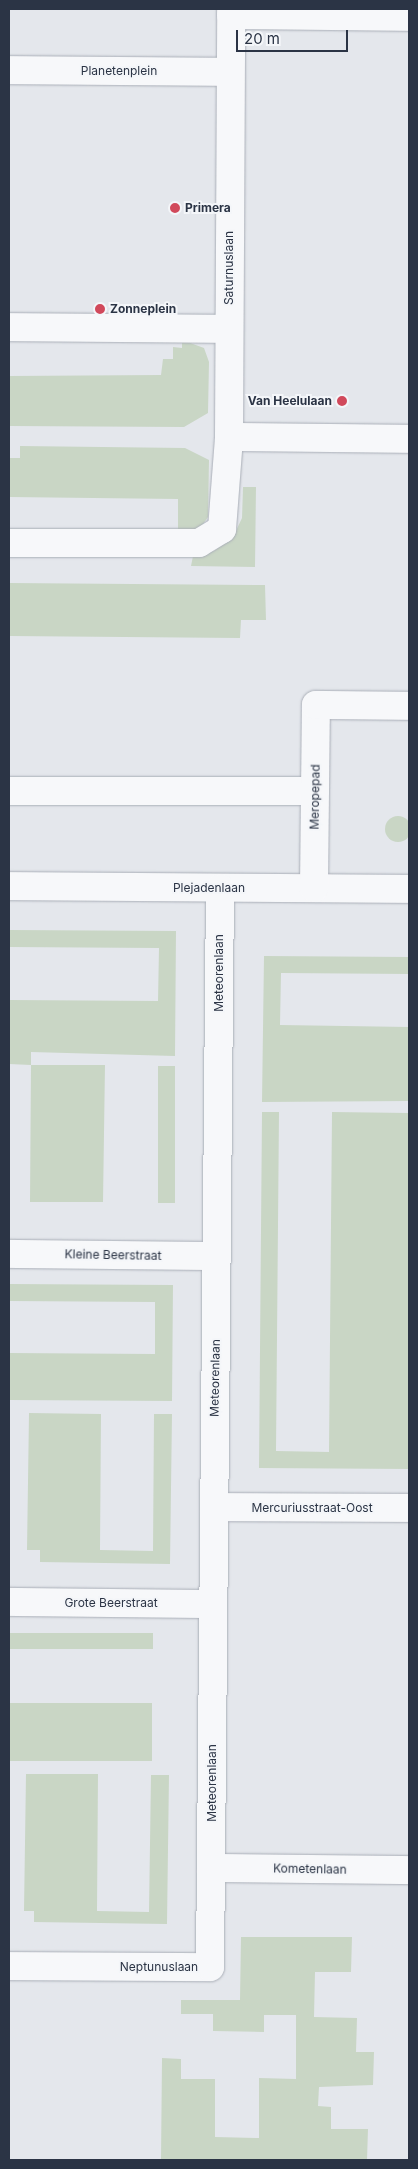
<!DOCTYPE html>
<html>
<head>
<meta charset="utf-8">
<style>
	body { margin:0 }
	#map { position:relative; width:418px; height:2169px; overflow:hidden; background:#e4e7ec; font-family:Inter,sans-serif }
	div>[style] { position:absolute }
	.green>* { inset:0; background:#c9d6c5; transform-origin:0 0 }
	.round { border-radius:50% }
	.roads { filter:drop-shadow(0 0 1px #a9aeb7) drop-shadow(0 0 1px #a9aeb7) }
	.minor>* { height:28px; margin:-14px; padding:0 14px; transform-origin:14px; border-radius:14px; background:#f7f8fa }
	.dots>* { width:14px; height:14px; translate:-50% -50%; box-sizing:border-box; border:2px solid #f4f6f9; border-radius:50% }
	span { translate:-50% -50%; white-space:nowrap; text-align:center; line-height:1.15; -webkit-text-stroke:4px #f4f6f9; paint-order:stroke }
	.street-label { font-size:12px; color:#2b3445 }
	.poi-label { font-size:12px; color:#2b3445; font-weight:700 }
	.left { translate:0 -50%; text-align:left }
	.right { translate:-100% -50%; text-align:right }
	.frame { position:absolute; inset:0; border:10px solid #2b3445; pointer-events:none }
	.scale { position:absolute; left:236px; top:30px; width:112px; height:22px; box-sizing:border-box; border:2px solid #2b3445; border-top:0; padding-left:6px; font-size:15px; line-height:18px; white-space:nowrap; color:#2b3445; -webkit-text-stroke:4px #f4f6f9; paint-order:stroke }
</style>
</head>
<body>
<div id="map">
	<div class="green">
		<div style="clip-path:polygon(182px 340px,204px 348px,209px 362px,208px 413px,184px 427px,9px 426px,9px 376px,161px 375px,163px 359px,173px 359px,173px 347px,182px 348px)"></div>
		<div style="clip-path:polygon(20px 446px,185px 448px,209px 460px,208px 517px,199px 530px,178px 532px,178px 499px,9px 497px,9px 458px,20px 458px)"></div>
		<div style="clip-path:polygon(243px 487px,256px 487px,255px 567px,191px 566px,193px 556px,214px 551px,234px 535px,242px 518px)"></div>
		<div style="clip-path:polygon(9px 583px,265px 585px,266px 620px,241px 620px,240px 638px,9px 636px)"></div>
		<div class="round" style="left:385px;top:816px;width:26px;height:26px"></div>
		<div style="clip-path:polygon(9px 930px,176px 931px,175px 1056px,31px 1052px,31px 1065px,105px 1065px,103px 1202px,30px 1202px,31px 1065px,9px 1064px,9px 1000px,158px 1001px,159px 948px,9px 947px)"></div>
		<div style="clip-path:polygon(264px 956px,409px 957px,409px 974px,281px 973px,280px 1025px,409px 1027px,409px 1101px,262px 1102px)"></div>
		<div style="left:158px;top:1066px;width:17px;height:137px"></div>
		<div style="clip-path:polygon(262px 1112px,279px 1112px,276px 1451px,329px 1452px,332px 1112px,409px 1113px,409px 1469px,259px 1468px)"></div>
		<div style="clip-path:polygon(9px 1284px,173px 1285px,172px 1401px,9px 1400px,9px 1353px,155px 1354px,155px 1302px,9px 1301px)"></div>
		<div style="clip-path:polygon(29px 1413px,101px 1414px,100px 1550px,153px 1551px,154px 1414px,172px 1414px,170px 1564px,40px 1562px,40px 1550px,27px 1550px)"></div>
		<div style="left:9px;top:1633px;width:144px;height:16px"></div>
		<div style="left:9px;top:1703px;width:143px;height:58px"></div>
		<div style="clip-path:polygon(26px 1774px,98px 1774px,97px 1911px,149px 1912px,151px 1775px,169px 1775px,167px 1924px,34px 1922px,34px 1911px,24px 1911px)"></div>
		<div style="clip-path:polygon(241px 1937px,352px 1937px,351px 1972px,315px 1972px,314px 2017px,357px 2018px,356px 2052px,374px 2052px,373px 2085px,319px 2087px,318px 2106px,331px 2107px,331px 2129px,368px 2129px,367px 2160px,161px 2160px,162px 2058px,181px 2059px,181px 2079px,215px 2079px,215px 2137px,259px 2138px,259px 2078px,296px 2079px,296px 2015px,264px 2015px,264px 2032px,213px 2031px,213px 2014px,181px 2014px,181px 2000px,240px 2000px)"></div>
	</div>
	<div class="roads">
		<div class="minor">
			<div style="left:231px;top:15px;width:178px;rotate:0.6deg"></div>
			<div style="left:9px;top:70px;width:221px;rotate:0.5deg"></div>
			<div style="left:9px;top:327px;width:219px;rotate:0.5deg"></div>
			<div style="left:229px;top:437px;width:180px;rotate:0.6deg"></div>
			<div style="left:9px;top:543px;width:190px"></div>
			<div style="left:199px;top:543px;width:27px;rotate:-31deg"></div>
			<div style="left:222px;top:529px;width:92px;rotate:-85.6deg"></div>
			<div style="left:229px;top:437px;width:428px;rotate:-89.7deg"></div>
			<div style="left:9px;top:791px;width:306px"></div>
			<div style="left:9px;top:886px;width:400px;rotate:0.4deg"></div>
			<div style="left:314px;top:888px;width:183px;rotate:-89.4deg"></div>
			<div style="left:316px;top:705px;width:93px;rotate:0.6deg"></div>
			<div style="left:9px;top:1254px;width:208px;rotate:0.6deg"></div>
			<div style="left:214px;top:1507px;width:195px;rotate:0.3deg"></div>
			<div style="left:9px;top:1602px;width:204px;rotate:0.6deg"></div>
			<div style="left:211px;top:1868px;width:198px;rotate:0.6deg"></div>
			<div style="left:9px;top:1966px;width:201px;rotate:0.3deg"></div>
			<div style="left:210px;top:1967px;width:1079px;rotate:-89.47deg"></div>
		</div>
	</div>
	<div class="dots">
		<div style="left:175px;top:208px;background:#d1495b"></div>
		<div style="left:100px;top:309px;background:#d1495b"></div>
		<div style="left:342px;top:401px;background:#d1495b"></div>
	</div>
	<div class="street-label">
		<span style="left:119px;top:71px">Planetenplein</span>
		<span style="left:229px;top:268px;rotate:-90deg">Saturnuslaan</span>
		<span style="left:315px;top:797px;rotate:-89deg">Meropepad</span>
		<span style="left:209px;top:888px">Plejadenlaan</span>
		<span style="left:219px;top:973px;rotate:-90deg">Meteorenlaan</span>
		<span style="left:113px;top:1255px;rotate:1deg">Kleine Beerstraat</span>
		<span style="left:215px;top:1378px;rotate:-89deg">Meteorenlaan</span>
		<span style="left:312px;top:1508px">Mercuriusstraat-Oost</span>
		<span style="left:111px;top:1603px">Grote Beerstraat</span>
		<span style="left:212px;top:1783px;rotate:-90deg">Meteorenlaan</span>
		<span style="left:310px;top:1869px;rotate:1deg">Kometenlaan</span>
		<span style="left:159px;top:1967px">Neptunuslaan</span>
	</div>
	<div class="poi-label">
		<span class="left" style="left:185px;top:208px">Primera</span>
		<span class="left" style="left:110px;top:309px">Zonneplein</span>
		<span class="right" style="left:332px;top:401px">Van Heelulaan</span>
	</div>
	<div class="frame"></div>
	<div class="scale">20 m</div>
</div>
</body>
</html>
